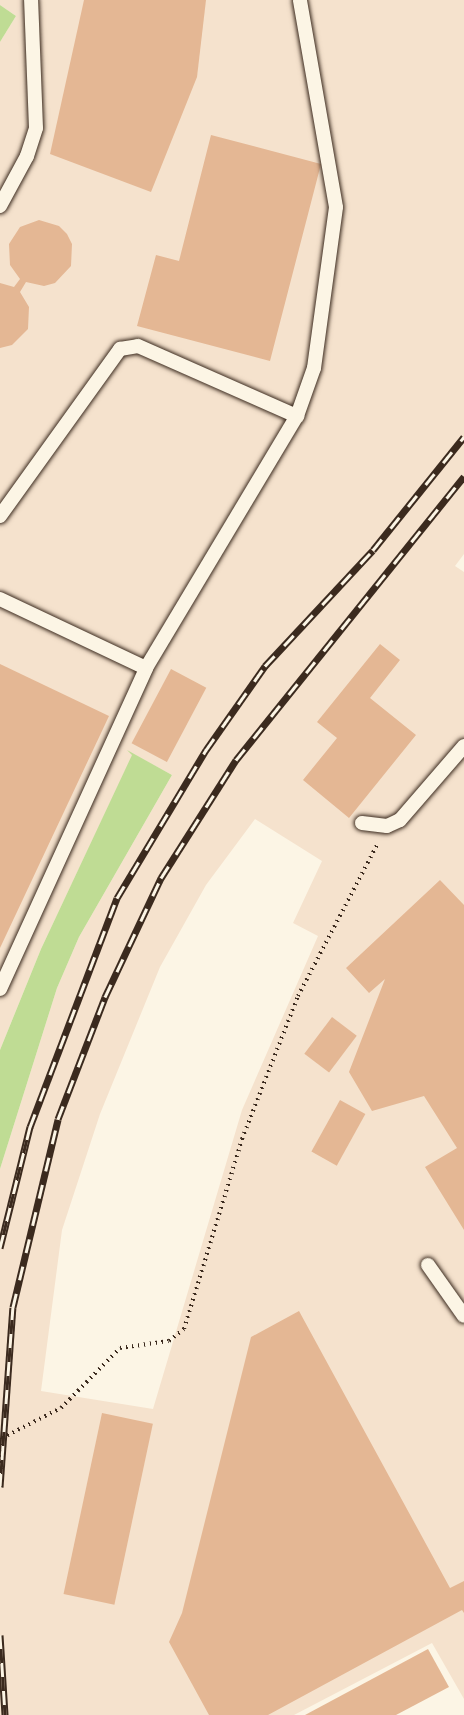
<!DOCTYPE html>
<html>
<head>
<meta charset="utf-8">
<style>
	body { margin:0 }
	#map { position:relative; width:464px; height:1715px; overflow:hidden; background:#fcf5e5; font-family:Mali,sans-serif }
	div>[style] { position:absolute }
	.built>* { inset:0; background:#f5e2cd }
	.green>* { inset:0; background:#bfdc94 }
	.building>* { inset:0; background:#e4b794; transform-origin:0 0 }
	.path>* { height:4px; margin-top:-2px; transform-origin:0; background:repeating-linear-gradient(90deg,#3b2a1e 0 1.5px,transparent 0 6px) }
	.roads { filter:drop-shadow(0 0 2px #3b2a1e) drop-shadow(0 0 2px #3b2a1e) }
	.service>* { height:14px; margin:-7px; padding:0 7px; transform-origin:7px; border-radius:7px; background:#fcf5e5 }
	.rail>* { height:7px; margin-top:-3.5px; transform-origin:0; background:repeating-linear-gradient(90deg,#fcf5e5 0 14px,#3b2a1e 0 28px); box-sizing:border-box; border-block:2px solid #3b2a1e }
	span { translate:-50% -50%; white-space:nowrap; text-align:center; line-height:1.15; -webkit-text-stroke:6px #fcf5e5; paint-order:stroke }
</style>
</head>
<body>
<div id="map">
	<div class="built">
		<div style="clip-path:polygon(evenodd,0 0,464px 0,464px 554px,455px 566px,464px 572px,464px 1699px,432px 1643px,294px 1715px,0 1715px,0 1169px,57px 988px,79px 937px,172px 775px,133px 754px,41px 949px,0 1050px,0 42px,16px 16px,0 5px,0 0,255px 819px,322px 861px,293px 923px,318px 936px,242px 1110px,153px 1409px,41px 1391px,62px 1230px,100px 1114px,160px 967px,206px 885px,255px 819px)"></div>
	</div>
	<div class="green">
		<div style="clip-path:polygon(0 5px,16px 16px,0 42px)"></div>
		<div style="clip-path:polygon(127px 750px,172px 775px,79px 937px,57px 988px,0 1169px,0 1050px,41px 949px,132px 755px)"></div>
	</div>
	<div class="building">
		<div style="clip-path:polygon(84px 0,206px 0,197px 77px,151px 192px,50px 154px)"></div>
		<div style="clip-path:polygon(211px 135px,321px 164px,270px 361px,137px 326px,156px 255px,179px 261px)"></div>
		<div style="clip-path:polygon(39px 220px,59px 226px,67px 234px,72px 244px,71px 266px,55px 283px,44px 286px,26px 282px,20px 292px,29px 307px,28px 329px,12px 345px,0 348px,0 283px,14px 287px,20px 279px,10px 265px,9px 244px,20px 227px)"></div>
		<div style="clip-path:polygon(380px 644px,400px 660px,370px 698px,416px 735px,349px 818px,303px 780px,337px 738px,317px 722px)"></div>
		<div style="clip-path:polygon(0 664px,109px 716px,0 948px)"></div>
		<div style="left:171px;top:669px;width:40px;height:84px;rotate:28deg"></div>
		<div style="clip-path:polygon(440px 880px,464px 905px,464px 1230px,425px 1167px,457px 1148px,424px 1096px,372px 1111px,349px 1072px,385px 979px,369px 993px,346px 968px)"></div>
		<div style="left:332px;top:1017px;width:31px;height:46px;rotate:37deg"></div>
		<div style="left:340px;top:1100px;width:29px;height:59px;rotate:29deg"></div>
		<div style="clip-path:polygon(299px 1311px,450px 1588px,464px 1581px,464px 1613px,462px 1610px,268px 1715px,209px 1715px,169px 1642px,182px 1613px,251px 1337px)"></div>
		<div style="left:102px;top:1413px;width:52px;height:185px;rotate:12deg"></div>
		<div style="clip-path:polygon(428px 1649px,449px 1687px,396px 1715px,305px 1715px)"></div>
	</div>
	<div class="path">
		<div style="left:0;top:1487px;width:49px;rotate:-87.7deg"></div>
		<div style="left:2px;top:1438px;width:66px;rotate:-27deg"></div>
		<div style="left:61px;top:1408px;width:84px;rotate:-45.5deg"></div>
		<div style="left:120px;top:1348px;width:49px;rotate:-8.1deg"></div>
		<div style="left:169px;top:1341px;width:19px;rotate:-39deg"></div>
		<div style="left:184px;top:1329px;width:199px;rotate:-73deg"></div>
		<div style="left:242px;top:1139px;width:154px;rotate:-68.6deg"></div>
		<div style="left:298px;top:996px;width:170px;rotate:-62.4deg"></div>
	</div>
	<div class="roads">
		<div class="service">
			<div style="left:0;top:206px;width:57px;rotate:-61.6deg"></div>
			<div style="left:27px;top:156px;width:29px;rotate:-72deg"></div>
			<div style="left:36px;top:128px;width:128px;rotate:-92.2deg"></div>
			<div style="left:0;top:516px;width:206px;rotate:-54.3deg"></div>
			<div style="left:120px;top:349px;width:18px;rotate:-9deg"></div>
			<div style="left:138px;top:346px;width:174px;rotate:23.8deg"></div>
			<div style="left:0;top:599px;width:161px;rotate:25.3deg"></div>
			<div style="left:362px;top:823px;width:25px;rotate:7deg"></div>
			<div style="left:387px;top:826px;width:14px;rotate:-25deg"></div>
			<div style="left:400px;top:820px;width:98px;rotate:-49.1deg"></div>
			<div style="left:0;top:989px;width:353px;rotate:-65.5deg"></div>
			<div style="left:146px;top:668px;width:294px;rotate:-59.1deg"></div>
			<div style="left:297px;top:416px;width:51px;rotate:-70.5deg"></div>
			<div style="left:314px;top:368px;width:162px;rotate:-82.2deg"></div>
			<div style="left:336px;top:207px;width:210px;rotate:-99.9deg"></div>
			<div style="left:428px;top:1265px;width:62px;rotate:54.8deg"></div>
		</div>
	</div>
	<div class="rail">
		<div style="left:0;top:1248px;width:125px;rotate:-76.1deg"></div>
		<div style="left:30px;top:1127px;width:245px;rotate:-69.2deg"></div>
		<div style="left:117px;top:898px;width:173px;rotate:-59deg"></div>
		<div style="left:206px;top:750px;width:103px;rotate:-54.9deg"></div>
		<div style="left:265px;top:666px;width:158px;rotate:-47deg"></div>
		<div style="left:373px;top:550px;width:145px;rotate:-51.2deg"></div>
		<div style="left:0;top:1487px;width:180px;rotate:-85.9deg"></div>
		<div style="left:13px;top:1307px;width:193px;rotate:-76.5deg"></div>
		<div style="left:58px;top:1119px;width:131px;rotate:-68.9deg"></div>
		<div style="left:105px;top:997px;width:132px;rotate:-64.8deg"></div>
		<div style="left:161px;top:878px;width:140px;rotate:-57.6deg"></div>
		<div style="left:236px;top:760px;width:364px;rotate:-51.2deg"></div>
		<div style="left:0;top:1635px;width:80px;rotate:86.4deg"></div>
	</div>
</div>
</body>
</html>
